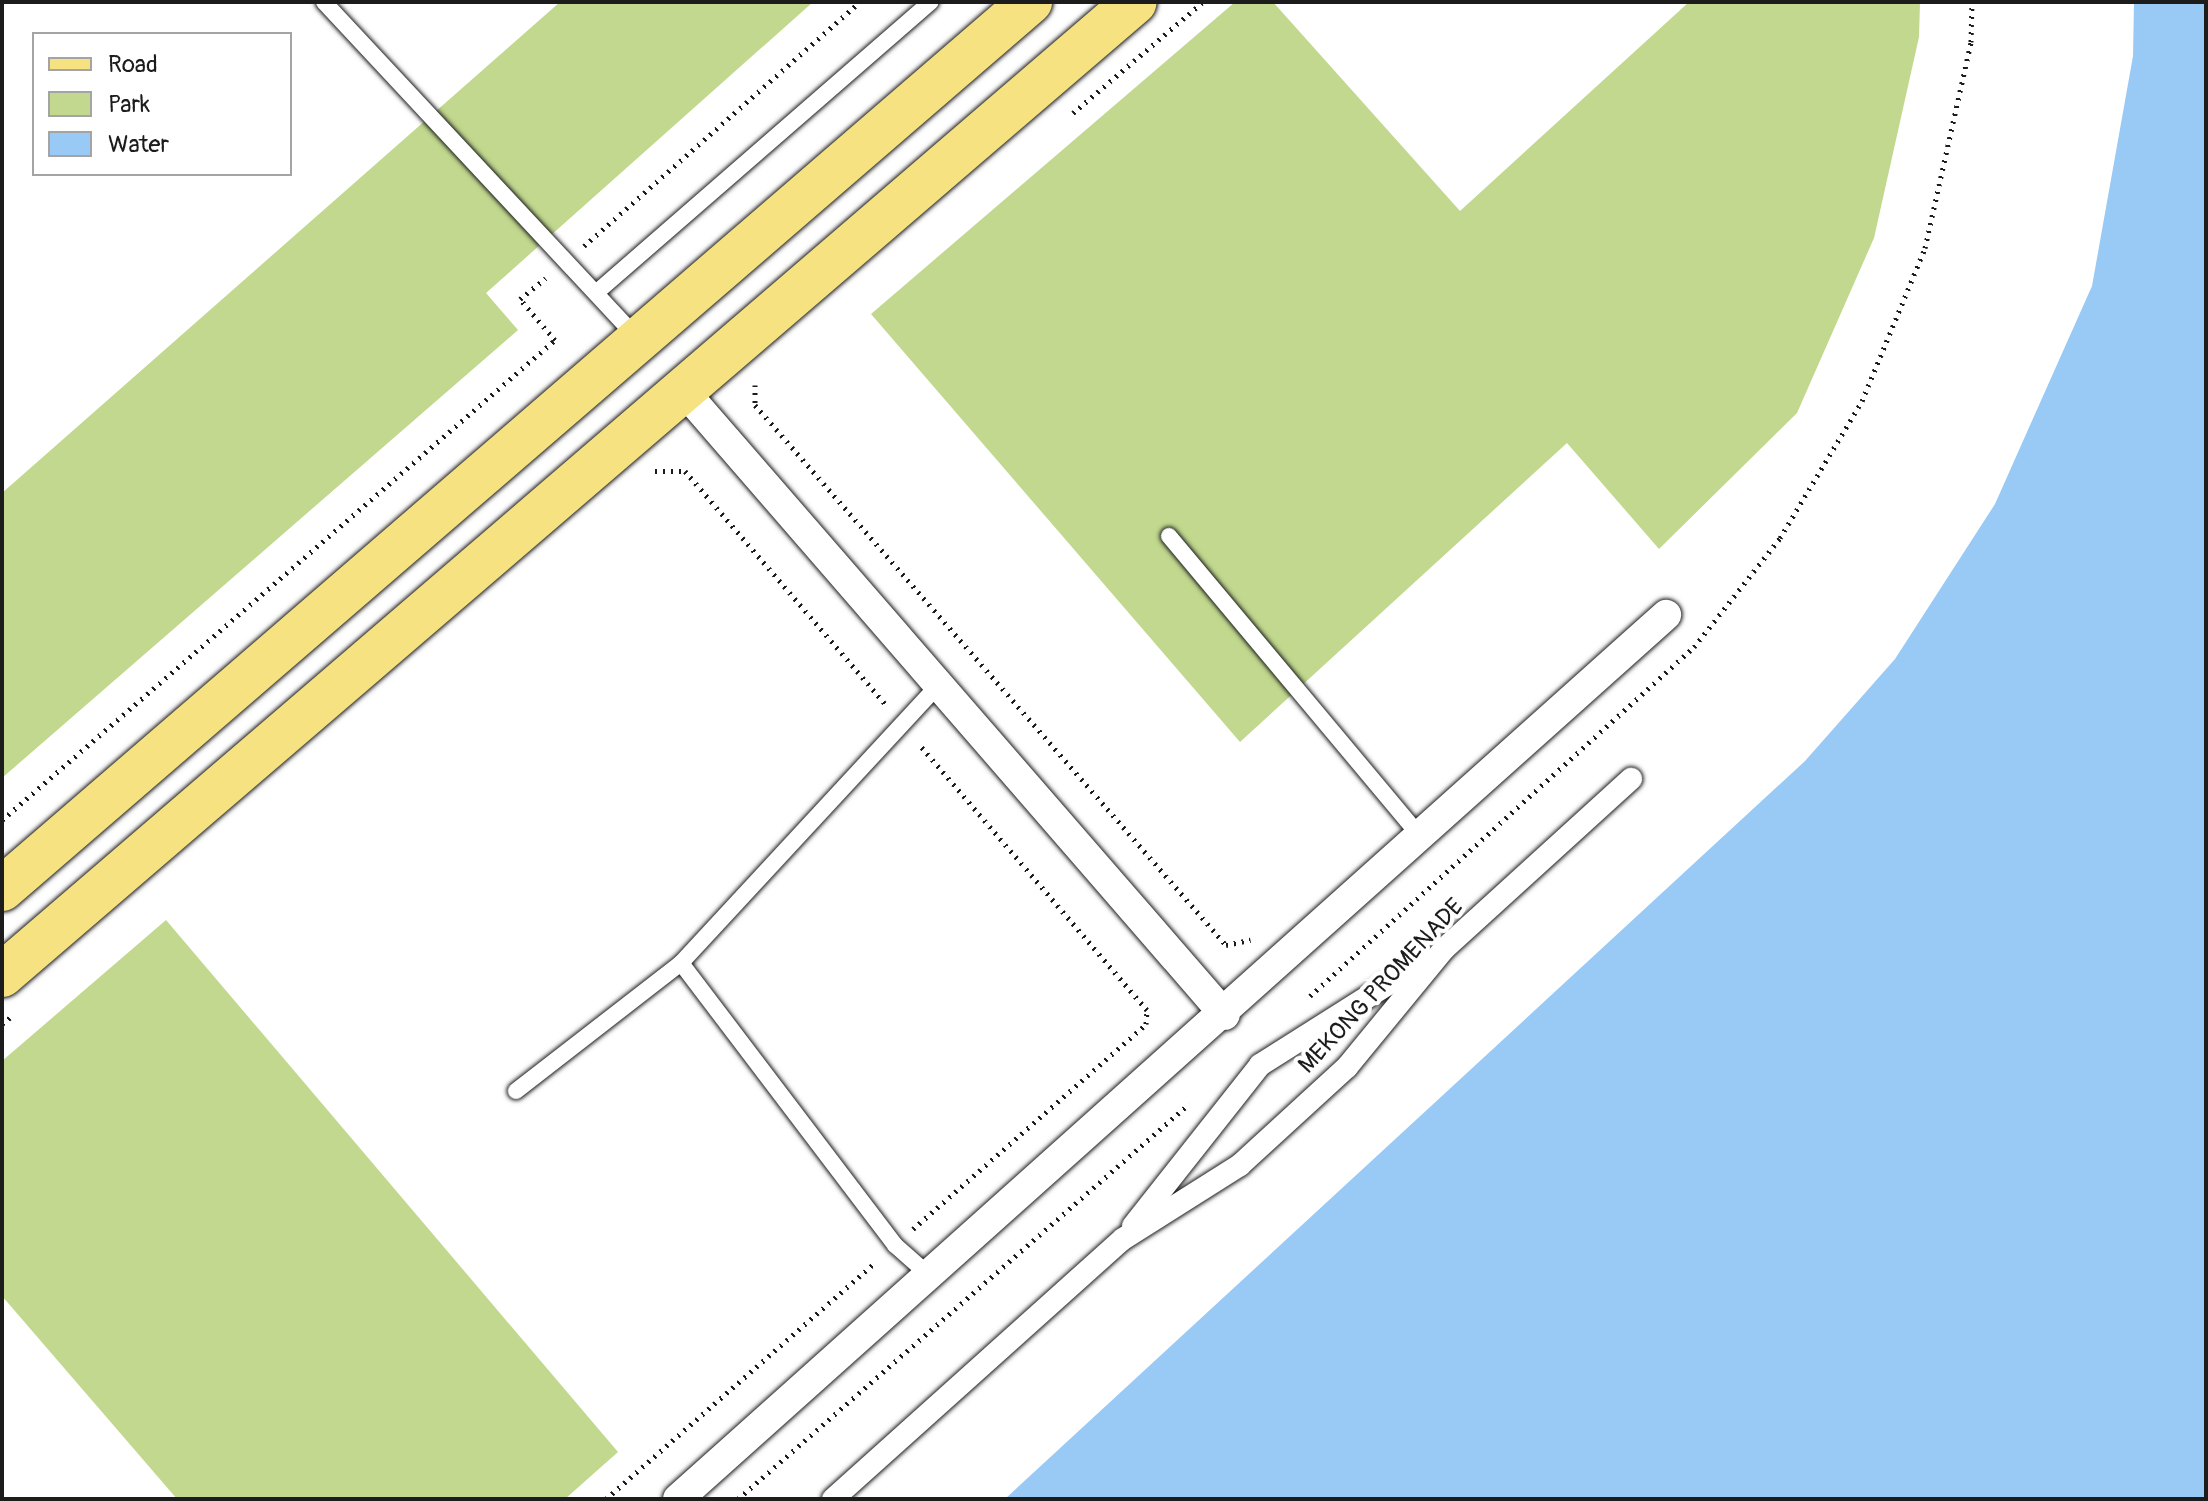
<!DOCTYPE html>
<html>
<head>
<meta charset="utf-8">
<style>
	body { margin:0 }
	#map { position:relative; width:2208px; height:1501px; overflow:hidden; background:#fff; font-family:Pangolin,sans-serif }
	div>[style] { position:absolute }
	.green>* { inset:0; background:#c1d88e }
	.water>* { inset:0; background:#99caf5 }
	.path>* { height:5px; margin-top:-2.5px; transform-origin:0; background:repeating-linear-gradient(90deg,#1c1c1c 0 2px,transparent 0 8px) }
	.roads { filter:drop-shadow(0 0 2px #1c1c1c) drop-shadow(0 0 2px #1c1c1c) }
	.service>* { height:16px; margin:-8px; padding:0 8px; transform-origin:8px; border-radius:8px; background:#fff }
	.pedestrian>* { height:22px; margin:-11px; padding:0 11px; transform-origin:11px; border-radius:11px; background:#fff }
	.minor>* { height:30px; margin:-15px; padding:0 15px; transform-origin:15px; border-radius:15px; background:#fff }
	.primary>* { height:44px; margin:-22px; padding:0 22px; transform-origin:22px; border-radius:22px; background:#f7e281 }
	span { translate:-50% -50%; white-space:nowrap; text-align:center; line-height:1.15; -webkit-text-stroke:8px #fff; paint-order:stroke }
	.street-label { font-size:24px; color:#1c1c1c }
	.frame { position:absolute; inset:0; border:4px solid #1c1c1c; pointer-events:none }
	.legend { position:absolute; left:32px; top:32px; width:260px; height:144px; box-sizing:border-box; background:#fff; border:2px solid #a4a4a4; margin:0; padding:10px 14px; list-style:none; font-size:24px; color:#1c1c1c }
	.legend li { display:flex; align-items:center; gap:16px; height:40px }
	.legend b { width:40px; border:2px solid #a4a4a4 }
</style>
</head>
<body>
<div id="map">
	<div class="green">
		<div style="clip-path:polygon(560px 2px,813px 2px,486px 293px,518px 330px,2px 778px,2px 493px)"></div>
		<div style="clip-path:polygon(1235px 2px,1273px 2px,1460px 211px,1689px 2px,1920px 2px,1919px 37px,1874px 238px,1797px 413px,1659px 549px,1567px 443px,1240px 742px,871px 314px)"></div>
		<div style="clip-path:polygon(166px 920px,618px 1452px,565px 1499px,177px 1499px,2px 1296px,2px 1061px)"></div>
	</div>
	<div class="water">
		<div style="clip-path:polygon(2134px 2px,2206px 2px,2206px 1499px,1005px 1499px,1805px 761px,1895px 659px,1995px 504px,2092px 286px,2133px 56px)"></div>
	</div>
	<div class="path">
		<div style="left:1073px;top:113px;width:171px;rotate:-40.5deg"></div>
		<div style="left:584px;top:246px;width:368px;rotate:-41.5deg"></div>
		<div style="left:755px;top:385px;width:20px;rotate:90deg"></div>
		<div style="left:755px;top:405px;width:717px;rotate:48.9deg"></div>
		<div style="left:1226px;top:945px;width:25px;rotate:-12deg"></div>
		<div style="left:655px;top:471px;width:30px"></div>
		<div style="left:685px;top:471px;width:310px;rotate:49.3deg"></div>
		<div style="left:2px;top:820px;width:732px;rotate:-40.96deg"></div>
		<div style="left:555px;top:340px;width:54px;rotate:-130.5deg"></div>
		<div style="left:520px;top:299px;width:33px;rotate:-39deg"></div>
		<div style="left:1310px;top:996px;width:519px;rotate:-42.27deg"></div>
		<div style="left:1694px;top:647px;width:139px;rotate:-51.7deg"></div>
		<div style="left:1780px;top:538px;width:160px;rotate:-59.1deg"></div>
		<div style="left:1862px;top:401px;width:165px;rotate:-67.6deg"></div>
		<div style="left:1925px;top:248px;width:211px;rotate:-77.4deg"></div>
		<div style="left:1971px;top:42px;width:40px;rotate:-88.6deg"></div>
		<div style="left:2px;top:1024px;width:14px;rotate:-39deg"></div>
		<div style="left:913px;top:1229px;width:310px;rotate:-41.3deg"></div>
		<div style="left:1146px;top:1024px;width:14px;rotate:-86deg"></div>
		<div style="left:1147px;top:1010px;width:350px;rotate:-130.6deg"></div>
		<div style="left:606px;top:1499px;width:359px;rotate:-41.3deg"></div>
		<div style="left:738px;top:1499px;width:600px;rotate:-41.21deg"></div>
	</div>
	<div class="roads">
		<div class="service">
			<div style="left:324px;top:2px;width:459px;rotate:47deg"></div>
			<div style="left:597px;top:292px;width:442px;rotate:-41deg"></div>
			<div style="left:1169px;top:536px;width:393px;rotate:50.1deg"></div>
			<div style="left:681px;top:963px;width:354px;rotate:52.8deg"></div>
			<div style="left:895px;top:1245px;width:47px;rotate:41.5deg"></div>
			<div style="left:516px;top:1091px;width:209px;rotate:-37.8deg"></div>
			<div style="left:681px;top:963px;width:379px;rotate:-47.2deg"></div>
		</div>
		<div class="pedestrian">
			<div style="left:1133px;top:1226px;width:205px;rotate:-51.7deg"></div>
			<div style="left:1260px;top:1065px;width:196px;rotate:-32.3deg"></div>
			<div style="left:833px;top:1499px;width:389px;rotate:-41.9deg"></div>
			<div style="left:1123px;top:1239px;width:138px;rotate:-32.3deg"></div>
			<div style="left:1240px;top:1165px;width:145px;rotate:-42.5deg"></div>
			<div style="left:1347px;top:1067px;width:153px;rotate:-50.6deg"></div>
			<div style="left:1444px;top:949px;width:253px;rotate:-42.3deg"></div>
		</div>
		<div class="minor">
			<div style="left:683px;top:390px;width:827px;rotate:49.07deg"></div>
			<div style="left:678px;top:1499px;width:1326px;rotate:-41.82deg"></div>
		</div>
		<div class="primary">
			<div style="left:2px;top:889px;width:1358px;rotate:-40.79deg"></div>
			<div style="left:2px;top:975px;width:1493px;rotate:-40.66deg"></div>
		</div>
	</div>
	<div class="street-label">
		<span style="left:1381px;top:986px;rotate:-47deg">MEKONG PROMENADE</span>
	</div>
	<div class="frame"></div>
	<ul class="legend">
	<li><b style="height:10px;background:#f7e281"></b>Road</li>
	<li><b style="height:22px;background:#c1d88e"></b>Park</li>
	<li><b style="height:22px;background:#99caf5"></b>Water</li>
	</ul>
</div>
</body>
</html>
